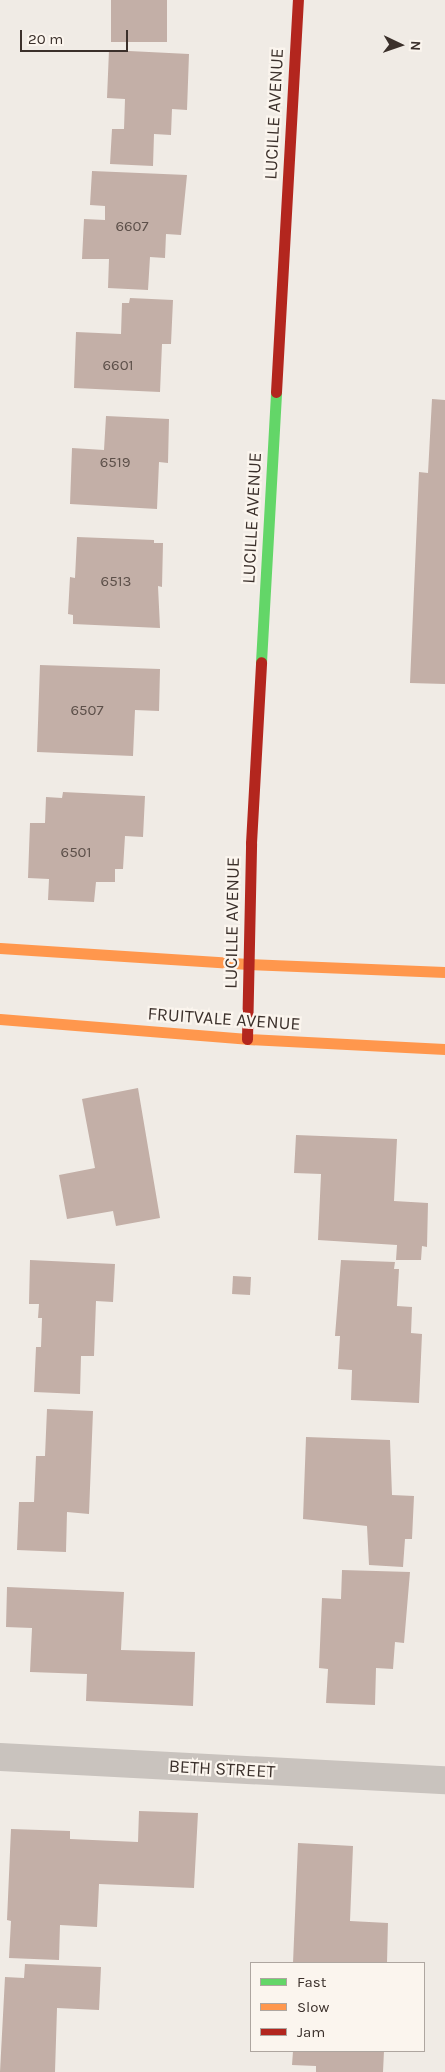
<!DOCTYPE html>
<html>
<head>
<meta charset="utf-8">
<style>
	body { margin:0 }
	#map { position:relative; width:445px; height:2072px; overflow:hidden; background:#f0ebe5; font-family:Karla,sans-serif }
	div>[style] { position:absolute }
	.building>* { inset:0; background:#c3afa7; transform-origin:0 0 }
	.street>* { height:28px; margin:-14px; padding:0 14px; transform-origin:14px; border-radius:14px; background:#c9c3be }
	.fast>* { height:11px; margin:-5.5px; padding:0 5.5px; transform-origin:5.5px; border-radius:5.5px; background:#63d668 }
	.slow>* { height:11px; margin:-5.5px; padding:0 5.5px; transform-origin:5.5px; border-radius:5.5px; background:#ff974d }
	.jam>* { height:11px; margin:-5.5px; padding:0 5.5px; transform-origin:5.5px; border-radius:5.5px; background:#b3261e }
	span { translate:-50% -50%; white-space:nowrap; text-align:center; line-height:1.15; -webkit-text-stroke:4.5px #fbf5ee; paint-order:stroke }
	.number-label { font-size:15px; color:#5d504a }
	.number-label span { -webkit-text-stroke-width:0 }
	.street-label { font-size:18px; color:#3b302b }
	.legend { position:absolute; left:250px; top:1962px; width:175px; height:90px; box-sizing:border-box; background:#fbf5ee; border:1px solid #aea6a0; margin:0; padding:6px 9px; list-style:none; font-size:15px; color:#3b302b }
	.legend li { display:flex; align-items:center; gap:10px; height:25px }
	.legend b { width:25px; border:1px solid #aea6a0 }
	.north { position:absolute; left:375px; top:20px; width:50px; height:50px; -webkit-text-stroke:4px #fbf5ee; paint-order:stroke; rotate:93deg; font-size:14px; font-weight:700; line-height:20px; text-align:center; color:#3b302b }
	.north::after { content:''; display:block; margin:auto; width:18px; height:22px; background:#3b302b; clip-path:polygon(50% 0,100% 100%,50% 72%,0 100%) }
	.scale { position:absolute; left:20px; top:30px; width:108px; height:22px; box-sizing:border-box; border:2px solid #3b302b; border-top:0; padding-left:6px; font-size:15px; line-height:18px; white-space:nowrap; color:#3b302b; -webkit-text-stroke:4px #fbf5ee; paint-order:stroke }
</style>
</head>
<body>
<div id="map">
	<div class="building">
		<div style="left:111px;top:0;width:56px;height:42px"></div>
		<div style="clip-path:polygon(109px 50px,189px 54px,187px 110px,172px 109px,171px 135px,154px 134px,153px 166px,110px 164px,112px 129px,124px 129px,125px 99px,107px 98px)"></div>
		<div style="clip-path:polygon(92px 171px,187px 175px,181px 235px,166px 234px,165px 258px,150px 257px,148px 290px,108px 288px,109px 259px,82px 259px,84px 219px,105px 220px,105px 206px,90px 205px)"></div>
		<div style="clip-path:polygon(130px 298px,173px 300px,171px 344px,162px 344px,160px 392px,74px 388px,76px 332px,121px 334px,122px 303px,129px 303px)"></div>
		<div style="clip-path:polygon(432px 399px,445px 400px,445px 684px,410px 683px,419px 472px,428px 473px)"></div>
		<div style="clip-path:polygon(106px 416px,169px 419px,168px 463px,159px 462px,157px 509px,70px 504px,72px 448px,104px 450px)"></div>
		<div style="clip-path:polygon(77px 537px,154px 540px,154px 543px,163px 543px,162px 587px,158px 586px,160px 628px,73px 624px,73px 615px,68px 614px,70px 577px,75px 578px)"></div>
		<div style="clip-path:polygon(40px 665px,160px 669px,159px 711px,135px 710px,133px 756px,37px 752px)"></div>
		<div style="clip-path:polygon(63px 792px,145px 796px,143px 837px,125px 836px,123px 869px,115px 869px,115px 882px,96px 882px,94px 902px,48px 900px,49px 879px,28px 878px,30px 823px,45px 823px,46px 797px,62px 798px)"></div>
		<div style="clip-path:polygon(138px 1088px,160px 1218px,116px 1226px,113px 1211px,67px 1219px,59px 1175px,95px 1168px,82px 1099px)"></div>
		<div style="clip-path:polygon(296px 1135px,397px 1139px,394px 1201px,428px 1203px,427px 1247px,422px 1246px,421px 1260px,396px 1260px,397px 1245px,318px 1240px,321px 1174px,294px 1173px)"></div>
		<div style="clip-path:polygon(30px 1260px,115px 1264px,113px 1302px,96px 1301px,94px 1356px,81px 1356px,80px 1394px,34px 1392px,36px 1347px,41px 1347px,42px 1318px,38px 1318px,39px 1304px,29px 1304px)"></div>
		<div style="clip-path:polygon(341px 1260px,395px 1262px,394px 1269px,399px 1269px,397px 1306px,412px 1307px,411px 1333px,422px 1334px,419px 1403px,351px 1400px,352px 1370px,338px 1369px,340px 1336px,335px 1336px)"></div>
		<div style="left:233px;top:1276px;width:18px;height:18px;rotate:3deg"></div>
		<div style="clip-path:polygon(47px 1409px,93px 1411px,89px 1514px,67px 1512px,66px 1552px,17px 1550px,19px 1502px,34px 1502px,36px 1456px,45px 1456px)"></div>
		<div style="clip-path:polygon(306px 1437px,390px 1440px,392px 1495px,414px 1496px,412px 1539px,405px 1539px,403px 1567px,369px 1565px,367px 1526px,303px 1519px)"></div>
		<div style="clip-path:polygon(342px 1570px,410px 1572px,404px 1643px,395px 1642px,393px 1669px,376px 1668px,375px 1705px,326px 1703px,328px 1669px,319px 1668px,322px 1598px,341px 1599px)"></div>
		<div style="clip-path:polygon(7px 1587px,124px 1592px,121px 1650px,195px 1652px,193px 1706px,86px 1701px,87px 1674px,30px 1672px,32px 1628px,6px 1627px)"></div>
		<div style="clip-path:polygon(139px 1811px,198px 1813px,194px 1888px,99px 1884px,97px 1927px,60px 1925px,59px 1960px,9px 1958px,11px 1921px,7px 1920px,11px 1829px,70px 1831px,70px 1839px,138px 1842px)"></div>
		<div style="clip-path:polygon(298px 1843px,353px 1846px,350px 1921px,388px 1923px,387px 1963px,293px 1963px)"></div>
		<div style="clip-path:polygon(25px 1964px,101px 1967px,99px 2010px,57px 2008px,55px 2072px,0 2072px,5px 1977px,24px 1978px)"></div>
		<div style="clip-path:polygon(293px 2051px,384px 2051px,383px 2072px,316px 2072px,316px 2066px,292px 2065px)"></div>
	</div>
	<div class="street">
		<div style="left:0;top:1757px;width:446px;rotate:3deg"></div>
	</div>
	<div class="fast">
		<div style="left:261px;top:662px;width:270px;rotate:-86.8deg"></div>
	</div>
	<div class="slow">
		<div style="left:0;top:948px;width:249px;rotate:3.7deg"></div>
		<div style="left:248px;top:964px;width:197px;rotate:2.3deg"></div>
		<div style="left:0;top:1019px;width:248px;rotate:4.6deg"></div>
		<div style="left:247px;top:1039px;width:198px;rotate:2.9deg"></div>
	</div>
	<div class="jam">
		<div style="left:276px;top:392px;width:393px;rotate:-86.8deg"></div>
		<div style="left:247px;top:1039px;width:196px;rotate:-88.8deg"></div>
		<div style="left:251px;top:843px;width:181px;rotate:-86.8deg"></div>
	</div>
	<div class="number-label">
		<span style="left:132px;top:227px">6607</span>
		<span style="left:118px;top:366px">6601</span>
		<span style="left:115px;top:463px">6519</span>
		<span style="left:116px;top:582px">6513</span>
		<span style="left:87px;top:711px">6507</span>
		<span style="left:76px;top:853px">6501</span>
	</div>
	<div class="street-label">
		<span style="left:274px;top:114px;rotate:-87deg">LUCILLE AVENUE</span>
		<span style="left:252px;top:518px;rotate:-87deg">LUCILLE AVENUE</span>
		<span style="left:232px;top:923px;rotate:-89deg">LUCILLE AVENUE</span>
		<span style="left:224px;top:1019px;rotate:4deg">FRUITVALE AVENUE</span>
		<span style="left:222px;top:1769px;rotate:3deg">BETH STREET</span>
	</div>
	<ul class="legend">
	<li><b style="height:6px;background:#63d668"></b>Fast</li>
	<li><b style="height:6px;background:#ff974d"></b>Slow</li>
	<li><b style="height:6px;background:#b3261e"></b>Jam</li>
	</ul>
	<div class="north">N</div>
	<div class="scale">20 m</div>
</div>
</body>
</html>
